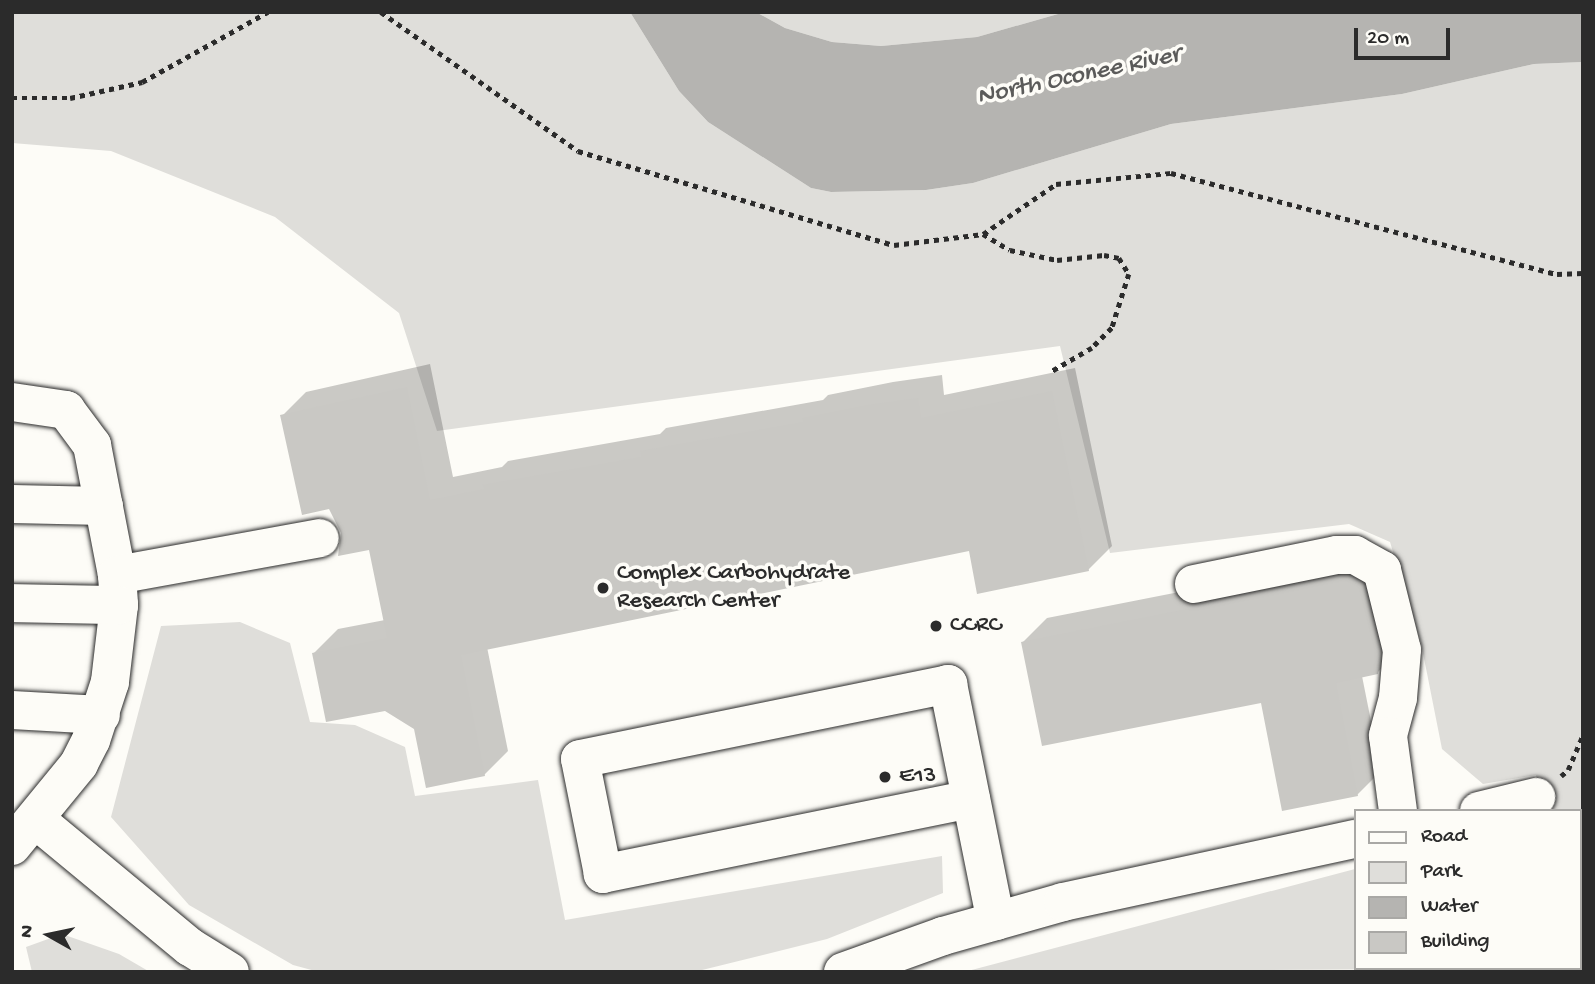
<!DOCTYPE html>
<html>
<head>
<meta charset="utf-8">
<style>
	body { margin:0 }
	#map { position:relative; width:1595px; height:984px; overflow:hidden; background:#fdfcf7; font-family:"Gochi Hand",sans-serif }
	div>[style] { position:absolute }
	.green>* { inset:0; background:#dfdeda }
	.water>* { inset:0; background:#b5b4b1 }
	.shadow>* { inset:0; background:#0003 }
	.building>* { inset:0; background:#c9c8c4 }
	.path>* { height:4.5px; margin-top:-2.25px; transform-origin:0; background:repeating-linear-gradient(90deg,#2b2b2b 0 5px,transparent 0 10px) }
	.roads { filter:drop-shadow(0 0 2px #2b2b2b) drop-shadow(0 0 2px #2b2b2b) }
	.minor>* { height:38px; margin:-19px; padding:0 19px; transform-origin:19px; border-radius:19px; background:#fdfcf7 }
	.dots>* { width:19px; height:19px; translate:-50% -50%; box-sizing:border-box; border:4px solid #fdfcf7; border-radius:50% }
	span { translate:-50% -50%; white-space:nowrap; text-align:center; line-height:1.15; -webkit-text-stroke:7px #fdfcf7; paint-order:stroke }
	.poi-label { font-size:24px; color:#2b2b2b }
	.left { translate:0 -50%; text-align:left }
	.water-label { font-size:26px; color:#5b5b5a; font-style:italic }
	.frame { position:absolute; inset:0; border:14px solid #2b2b2b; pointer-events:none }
	.legend { position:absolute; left:1354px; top:809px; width:228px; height:161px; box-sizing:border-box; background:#fdfcf7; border:2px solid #a9a8a5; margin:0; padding:9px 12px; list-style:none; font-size:21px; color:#2b2b2b }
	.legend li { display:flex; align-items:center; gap:14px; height:35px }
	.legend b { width:35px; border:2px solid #a9a8a5 }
	.north { position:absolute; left:14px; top:900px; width:70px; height:70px; -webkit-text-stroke:5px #fdfcf7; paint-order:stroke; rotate:279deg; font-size:19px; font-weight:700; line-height:28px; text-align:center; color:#2b2b2b }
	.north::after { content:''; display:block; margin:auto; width:24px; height:32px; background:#2b2b2b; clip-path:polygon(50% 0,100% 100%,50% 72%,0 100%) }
	.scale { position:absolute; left:1354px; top:28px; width:96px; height:32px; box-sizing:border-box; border:4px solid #2b2b2b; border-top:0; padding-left:9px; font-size:21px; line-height:24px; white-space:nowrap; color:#2b2b2b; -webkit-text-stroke:5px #fdfcf7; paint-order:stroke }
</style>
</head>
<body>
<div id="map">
	<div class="green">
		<div style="clip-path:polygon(12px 12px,630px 12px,679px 91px,708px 122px,811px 188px,831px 192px,926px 190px,973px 183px,1171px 124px,1402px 94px,1534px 64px,1583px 62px,1583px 965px,1579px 966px,1579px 811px,1540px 811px,1536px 775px,1483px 784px,1442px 749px,1421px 643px,1390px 542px,1349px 524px,1110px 553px,1060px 346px,437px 431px,399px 313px,275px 217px,111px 151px,12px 143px)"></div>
		<div style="clip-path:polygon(756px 12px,1065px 12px,977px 37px,881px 46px,832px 42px,785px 28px)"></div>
		<div style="clip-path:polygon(240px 622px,290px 643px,310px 722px,355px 725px,405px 747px,415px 796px,538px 780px,565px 920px,942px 856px,943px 893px,827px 939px,694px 972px,319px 972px,293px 965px,189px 905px,111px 817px,161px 626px)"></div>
		<div style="clip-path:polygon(1355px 869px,1355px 968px,1573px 968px,964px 972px)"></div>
		<div style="clip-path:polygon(62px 934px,119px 954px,150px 972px,32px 972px,26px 947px)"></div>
	</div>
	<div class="water">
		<div style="clip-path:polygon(630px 12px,756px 12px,785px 28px,832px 42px,881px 46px,977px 37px,1065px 12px,1583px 12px,1583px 62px,1534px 64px,1402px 94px,1171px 124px,973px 183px,926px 190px,831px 192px,811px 188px,708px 122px,679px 91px)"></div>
	</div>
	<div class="shadow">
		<div style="clip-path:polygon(430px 364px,453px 477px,502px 467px,508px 461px,660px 434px,666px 428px,823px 400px,828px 395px,893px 382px,942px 375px,944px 395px,1075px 368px,1112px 546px,1088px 570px,970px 549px,487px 647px,508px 751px,484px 775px,314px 653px,338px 629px,385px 620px,370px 548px,343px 533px,282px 416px,306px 392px)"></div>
		<div style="clip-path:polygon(1372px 554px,1401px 648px,1377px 673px,1362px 676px,1381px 771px,1357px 795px,1262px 701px,1023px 642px,1047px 618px)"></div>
	</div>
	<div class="building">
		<div style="clip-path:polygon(407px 387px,430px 500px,484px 489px,482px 485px,641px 457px,640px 451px,803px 422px,802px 418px,867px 405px,918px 398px,921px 418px,1052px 391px,1089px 571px,977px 594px,969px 551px,461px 655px,485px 776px,426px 788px,414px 729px,385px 711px,326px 722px,312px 653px,387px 638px,369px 550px,338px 556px,341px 533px,329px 509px,302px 515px,280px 415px)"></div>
		<div style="clip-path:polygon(1347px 577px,1363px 585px,1380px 652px,1378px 674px,1336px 683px,1358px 796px,1282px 811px,1261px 703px,1042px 746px,1021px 642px)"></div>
	</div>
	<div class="path">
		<div style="left:381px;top:12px;width:241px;rotate:35.2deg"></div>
		<div style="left:578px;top:151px;width:330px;rotate:16.6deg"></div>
		<div style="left:894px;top:245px;width:90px;rotate:-7deg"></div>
		<div style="left:983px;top:234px;width:88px;rotate:-34.4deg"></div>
		<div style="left:1056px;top:184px;width:116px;rotate:-5.5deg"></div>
		<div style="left:1171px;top:173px;width:399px;rotate:14.7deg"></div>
		<div style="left:1557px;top:274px;width:26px;rotate:-2deg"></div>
		<div style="left:12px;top:98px;width:58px"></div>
		<div style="left:70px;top:98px;width:74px;rotate:-12.5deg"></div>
		<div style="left:142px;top:82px;width:144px;rotate:-29.1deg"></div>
		<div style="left:983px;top:234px;width:31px;rotate:31deg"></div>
		<div style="left:1010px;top:250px;width:48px;rotate:12deg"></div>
		<div style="left:1057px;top:260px;width:47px;rotate:-6.1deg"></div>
		<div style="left:1104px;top:255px;width:15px;rotate:11deg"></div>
		<div style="left:1119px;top:258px;width:19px;rotate:58deg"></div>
		<div style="left:1129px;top:274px;width:57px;rotate:107.5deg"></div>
		<div style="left:1112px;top:328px;width:28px;rotate:135deg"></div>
		<div style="left:1092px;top:348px;width:48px;rotate:149.7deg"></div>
		<div style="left:1561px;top:776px;width:9px;rotate:-41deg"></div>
		<div style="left:1568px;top:770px;width:38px;rotate:-67deg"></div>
		<div style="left:1579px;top:879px;width:4px;rotate:-27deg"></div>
		<div style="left:1380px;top:972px;width:9px;rotate:-27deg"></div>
	</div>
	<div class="roads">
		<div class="minor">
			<div style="left:12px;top:402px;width:55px;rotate:8.4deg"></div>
			<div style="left:66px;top:410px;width:44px;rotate:53.4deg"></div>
			<div style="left:92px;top:445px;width:132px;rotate:79.1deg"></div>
			<div style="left:117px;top:575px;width:30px;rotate:86deg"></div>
			<div style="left:119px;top:605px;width:78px;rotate:96.7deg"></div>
			<div style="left:110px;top:682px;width:61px;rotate:108.1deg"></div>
			<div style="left:91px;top:740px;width:27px;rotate:117deg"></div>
			<div style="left:79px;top:764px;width:106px;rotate:129.3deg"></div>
			<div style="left:12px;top:504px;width:92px;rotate:1.2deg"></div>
			<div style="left:117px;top:575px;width:206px;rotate:-10.3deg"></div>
			<div style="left:1194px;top:584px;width:146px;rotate:-11.5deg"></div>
			<div style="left:1337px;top:555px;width:18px"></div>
			<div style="left:1355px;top:555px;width:31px;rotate:29deg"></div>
			<div style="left:1382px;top:570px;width:82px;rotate:76deg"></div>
			<div style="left:1402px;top:650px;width:48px;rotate:94.8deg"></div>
			<div style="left:1398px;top:698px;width:39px;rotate:105deg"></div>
			<div style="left:1388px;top:736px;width:76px;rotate:82.4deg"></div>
			<div style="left:12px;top:603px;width:107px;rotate:1.1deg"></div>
			<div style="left:12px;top:710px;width:89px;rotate:3.2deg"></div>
			<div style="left:971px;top:799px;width:376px;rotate:168.5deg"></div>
			<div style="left:603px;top:874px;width:117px;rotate:-101.3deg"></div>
			<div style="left:580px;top:759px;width:376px;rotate:-11.5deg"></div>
			<div style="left:948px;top:684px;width:242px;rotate:78.6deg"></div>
			<div style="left:1479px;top:811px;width:59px;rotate:-13.8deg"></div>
			<div style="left:35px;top:819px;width:201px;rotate:39.6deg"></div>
			<div style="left:190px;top:947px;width:47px;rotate:32deg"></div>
			<div style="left:843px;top:972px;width:106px;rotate:-19.8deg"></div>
			<div style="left:943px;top:936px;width:125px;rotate:-15.8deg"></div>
			<div style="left:1063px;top:902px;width:299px;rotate:-12.2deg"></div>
		</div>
	</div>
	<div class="dots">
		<div style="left:603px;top:588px;background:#2b2b2b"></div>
		<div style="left:936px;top:626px;background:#2b2b2b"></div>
		<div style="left:885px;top:777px;background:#2b2b2b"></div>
	</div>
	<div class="poi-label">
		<span class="left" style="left:617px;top:588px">Complex Carbohydrate<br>Research Center</span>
		<span class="left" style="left:950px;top:626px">CCRC</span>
		<span class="left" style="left:899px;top:777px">E13</span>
	</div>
	<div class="water-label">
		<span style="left:1079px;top:77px;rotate:-12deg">North Oconee River</span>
	</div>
	<div class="frame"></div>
	<ul class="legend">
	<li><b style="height:9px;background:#fdfcf7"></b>Road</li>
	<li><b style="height:19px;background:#dfdeda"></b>Park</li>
	<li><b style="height:19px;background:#b5b4b1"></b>Water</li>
	<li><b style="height:19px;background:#c9c8c4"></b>Building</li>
	</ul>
	<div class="north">N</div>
	<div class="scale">20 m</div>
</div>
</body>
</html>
